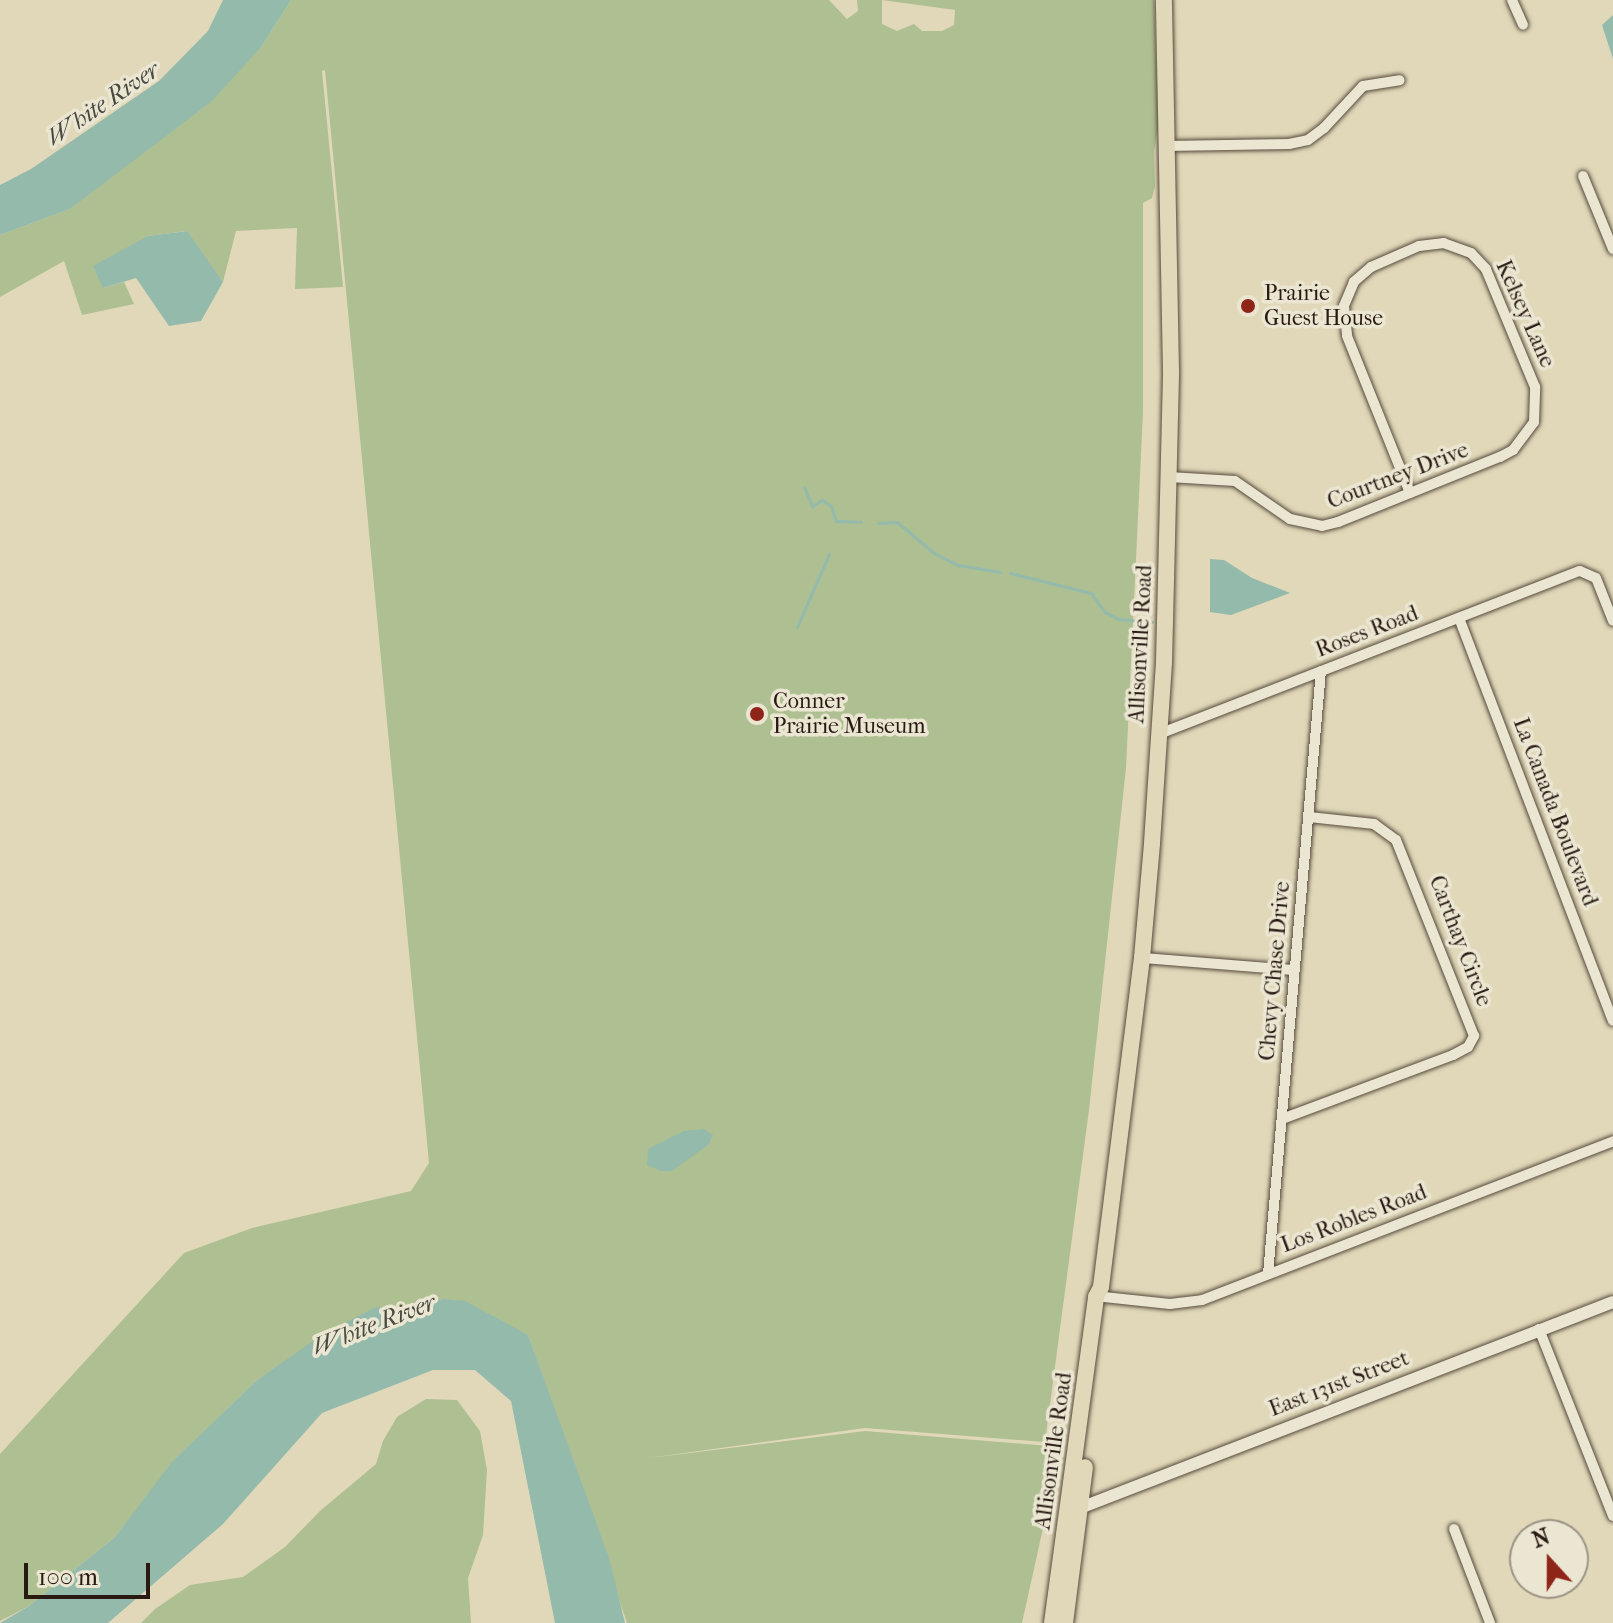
<!DOCTYPE html>
<html>
<head>
<meta charset="utf-8">
<style>
	body { margin:0 }
	#map { position:relative; width:1613px; height:1623px; overflow:hidden; background:#e0d8b9; font-family:"IM FELL French Canon",serif }
	div>[style] { position:absolute }
	.green>* { inset:0; background:#aebf92 }
	.water>* { inset:0; background:#94baac }
	.stream>* { height:3px; margin:-1.5px; padding:0 1.5px; transform-origin:1.5px; border-radius:1.5px; background:#94baac }
	.roads { filter:drop-shadow(0 0 2px #564a3c) drop-shadow(0 0 2px #564a3c) }
	.minor>* { height:10px; margin:-5px; padding:0 5px; transform-origin:5px; border-radius:5px; background:#ebe6d2 }
	.tertiary>* { height:12px; margin:-6px; padding:0 6px; transform-origin:6px; border-radius:6px; background:#ebe6d2 }
	.primary>* { height:16px; margin:-8px; padding:0 8px; transform-origin:8px; border-radius:8px; background:#e0d8b9 }
	.dots>* { width:22px; height:22px; translate:-50% -50%; box-sizing:border-box; border:4px solid #ebe6d2; border-radius:50% }
	span { translate:-50% -50%; white-space:nowrap; text-align:center; line-height:1.15; -webkit-text-stroke:7px #ebe6d2; paint-order:stroke }
	.poi-label { font-size:22px; color:#281a13 }
	.left { translate:0 -50%; text-align:left }
	.street-label { font-size:22px; color:#281a13 }
	.water-label { font-size:24px; color:#484a41; font-style:italic }
	.north { position:absolute; left:1509px; top:1519px; width:80px; height:80px; box-sizing:border-box; background:#ebe6d2; border:2px solid #9d9486; border-radius:50%; rotate:339deg; font-size:22px; font-weight:700; line-height:32px; text-align:center; color:#281a13 }
	.north::after { content:''; display:block; margin:auto; width:28px; height:36px; background:#8f2418; clip-path:polygon(50% 0,100% 100%,50% 72%,0 100%) }
	.scale { position:absolute; left:24px; top:1563px; width:126px; height:36px; box-sizing:border-box; border:4px solid #281a13; border-top:0; padding-left:10px; font-size:24px; line-height:28px; white-space:nowrap; color:#281a13; -webkit-text-stroke:6px #ebe6d2; paint-order:stroke }
</style>
</head>
<body>
<div id="map">
	<div class="green">
		<div style="clip-path:polygon(evenodd,291px 0,829px 0,847px 19px,858px 11px,857px 0,1154px 0,1157px 85px,1162px 104px,1154px 151px,1155px 186px,1152px 198px,1143px 203px,1143px 412px,1126px 768px,1089px 1110px,1045px 1442px,865px 1428px,641px 1459px,865px 1431px,1061px 1447px,1022px 1623px,627px 1623px,528px 1335px,442px 1299px,420px 1308px,376px 1307px,256px 1381px,183px 1452px,115px 1537px,29px 1606px,0 1621px,0 1454px,184px 1253px,252px 1228px,411px 1191px,429px 1163px,325px 70px,322px 71px,343px 287px,295px 289px,297px 228px,236px 231px,223px 282px,186px 231px,148px 236px,103px 288px,124px 282px,134px 304px,82px 315px,64px 261px,0 297px,0 235px,70px 209px,262px 46px,291px 0,882px 0,955px 10px,954px 25px,942px 31px,922px 31px,914px 24px,897px 31px,882px 24px,882px 0)"></div>
		<div style="clip-path:polygon(426px 1399px,457px 1400px,480px 1431px,487px 1470px,483px 1535px,468px 1578px,471px 1623px,141px 1623px,155px 1609px,190px 1585px,243px 1577px,285px 1547px,320px 1511px,376px 1464px,383px 1441px,397px 1417px)"></div>
	</div>
	<div class="water">
		<div style="clip-path:polygon(223px 0,291px 0,262px 46px,212px 101px,70px 209px,0 235px,0 185px,31px 169px,159px 81px,208px 31px)"></div>
		<div style="clip-path:polygon(1613px 15px,1613px 59px,1602px 25px)"></div>
		<div style="clip-path:polygon(187px 231px,223px 282px,201px 321px,169px 326px,136px 278px,103px 288px,93px 266px,148px 236px)"></div>
		<div style="clip-path:polygon(1210px 559px,1224px 560px,1252px 578px,1290px 593px,1231px 615px,1210px 612px)"></div>
		<div style="clip-path:polygon(704px 1129px,713px 1135px,708px 1145px,672px 1171px,661px 1171px,647px 1165px,648px 1149px,684px 1131px)"></div>
		<div style="clip-path:polygon(442px 1299px,465px 1301px,528px 1335px,609px 1558px,625px 1623px,555px 1623px,511px 1401px,475px 1370px,433px 1370px,322px 1413px,223px 1524px,108px 1623px,0 1623px,29px 1606px,115px 1537px,172px 1462px,256px 1381px,323px 1334px,376px 1307px,419px 1308px)"></div>
	</div>
	<div class="stream">
		<div style="left:804px;top:487px;width:21px;rotate:67deg"></div>
		<div style="left:812px;top:506px;width:12px;rotate:-31deg"></div>
		<div style="left:822px;top:500px;width:11px;rotate:34deg"></div>
		<div style="left:831px;top:506px;width:16px;rotate:72deg"></div>
		<div style="left:836px;top:521px;width:25px;rotate:2deg"></div>
		<div style="left:878px;top:523px;width:19px;rotate:-3deg"></div>
		<div style="left:897px;top:522px;width:48px;rotate:40deg"></div>
		<div style="left:934px;top:553px;width:27px;rotate:27deg"></div>
		<div style="left:958px;top:565px;width:43px;rotate:9.5deg"></div>
		<div style="left:1010px;top:573px;width:83px;rotate:13.9deg"></div>
		<div style="left:1091px;top:593px;width:24px;rotate:54deg"></div>
		<div style="left:1105px;top:612px;width:15px;rotate:28deg"></div>
		<div style="left:1118px;top:619px;width:34px;rotate:5deg"></div>
		<div style="left:797px;top:627px;width:80px;rotate:-66.3deg"></div>
	</div>
	<div class="roads">
		<div class="minor">
			<div style="left:1512px;top:0;width:27px;rotate:66deg"></div>
			<div style="left:1166px;top:146px;width:123px;rotate:-0.9deg"></div>
			<div style="left:1289px;top:144px;width:19px;rotate:-12deg"></div>
			<div style="left:1308px;top:140px;width:20px;rotate:-37deg"></div>
			<div style="left:1324px;top:128px;width:57px;rotate:-47.1deg"></div>
			<div style="left:1363px;top:86px;width:37px;rotate:-9deg"></div>
			<div style="left:1583px;top:176px;width:79px;rotate:67.7deg"></div>
			<div style="left:1169px;top:477px;width:66px;rotate:3.5deg"></div>
			<div style="left:1235px;top:481px;width:67px;rotate:34.6deg"></div>
			<div style="left:1290px;top:519px;width:33px;rotate:12deg"></div>
			<div style="left:1322px;top:526px;width:16px;rotate:-14deg"></div>
			<div style="left:1338px;top:522px;width:175px;rotate:-21.9deg"></div>
			<div style="left:1500px;top:457px;width:15px;rotate:-28deg"></div>
			<div style="left:1513px;top:450px;width:35px;rotate:-53deg"></div>
			<div style="left:1534px;top:422px;width:35px;rotate:-88deg"></div>
			<div style="left:1535px;top:387px;width:128px;rotate:-112.6deg"></div>
			<div style="left:1486px;top:269px;width:22px;rotate:-133deg"></div>
			<div style="left:1471px;top:253px;width:29px;rotate:-160deg"></div>
			<div style="left:1444px;top:243px;width:25px;rotate:173deg"></div>
			<div style="left:1419px;top:246px;width:52px;rotate:156.4deg"></div>
			<div style="left:1371px;top:267px;width:23px;rotate:139deg"></div>
			<div style="left:1354px;top:282px;width:26px;rotate:113deg"></div>
			<div style="left:1344px;top:306px;width:30px;rotate:84deg"></div>
			<div style="left:1347px;top:336px;width:169px;rotate:68.1deg"></div>
			<div style="left:1459px;top:618px;width:431px;rotate:69.1deg"></div>
			<div style="left:1159px;top:734px;width:451px;rotate:-21.2deg"></div>
			<div style="left:1580px;top:571px;width:17px;rotate:24deg"></div>
			<div style="left:1596px;top:578px;width:46px;rotate:68.4deg"></div>
			<div style="left:1142px;top:958px;width:153px;rotate:4.5deg"></div>
			<div style="left:1282px;top:1119px;width:183px;rotate:-20.5deg"></div>
			<div style="left:1453px;top:1055px;width:17px;rotate:-28deg"></div>
			<div style="left:1468px;top:1047px;width:13px;rotate:-61deg"></div>
			<div style="left:1474px;top:1036px;width:211px;rotate:-111.7deg"></div>
			<div style="left:1396px;top:840px;width:27px;rotate:-144deg"></div>
			<div style="left:1374px;top:824px;width:65px;rotate:-173.9deg"></div>
			<div style="left:1268px;top:1274px;width:605px;rotate:-84.98deg"></div>
			<div style="left:1104px;top:1297px;width:66px;rotate:6.1deg"></div>
			<div style="left:1170px;top:1304px;width:32px;rotate:-7deg"></div>
			<div style="left:1202px;top:1300px;width:441px;rotate:-21.1deg"></div>
			<div style="left:1539px;top:1329px;width:201px;rotate:68.4deg"></div>
			<div style="left:1454px;top:1529px;width:101px;rotate:69deg"></div>
		</div>
		<div class="tertiary">
			<div style="left:1080px;top:1508px;width:571px;rotate:-21.13deg"></div>
		</div>
		<div class="primary">
			<div style="left:1052px;top:1623px;width:329px;rotate:-82.3deg"></div>
			<div style="left:1096px;top:1297px;width:11px;rotate:-63deg"></div>
			<div style="left:1101px;top:1287px;width:332px;rotate:-82.9deg"></div>
			<div style="left:1142px;top:958px;width:115px;rotate:-85deg"></div>
			<div style="left:1152px;top:843px;width:181px;rotate:-86.2deg"></div>
			<div style="left:1164px;top:662px;width:291px;rotate:-88.6deg"></div>
			<div style="left:1171px;top:371px;width:371px;rotate:-91.1deg"></div>
			<div style="left:1065px;top:1623px;width:157px;rotate:-82.7deg"></div>
		</div>
	</div>
	<div class="dots">
		<div style="left:1248px;top:306px;background:#8f2418"></div>
		<div style="left:757px;top:714px;background:#8f2418"></div>
	</div>
	<div class="poi-label">
		<span class="left" style="left:1264px;top:306px">Prairie<br>Guest House</span>
		<span class="left" style="left:773px;top:714px">Conner<br>Prairie Museum</span>
	</div>
	<div class="street-label">
		<span style="left:1525px;top:314px;rotate:66deg">Kelsey Lane</span>
		<span style="left:1398px;top:476px;rotate:-21deg">Courtney Drive</span>
		<span style="left:1367px;top:632px;rotate:-21deg">Roses Road</span>
		<span style="left:1141px;top:644px;rotate:-87deg">Allisonville Road</span>
		<span style="left:1555px;top:812px;rotate:69deg">La Canada Boulevard</span>
		<span style="left:1460px;top:941px;rotate:69deg">Carthay Circle</span>
		<span style="left:1275px;top:971px;rotate:-85deg">Chevy Chase Drive</span>
		<span style="left:1354px;top:1219px;rotate:-21deg">Los Robles Road</span>
		<span style="left:1339px;top:1384px;rotate:-21deg">East 131st Street</span>
		<span style="left:1054px;top:1451px;rotate:-82deg">Allisonville Road</span>
	</div>
	<div class="water-label">
		<span style="left:103px;top:104px;rotate:-34deg">White River</span>
		<span style="left:374px;top:1325px;rotate:-21deg">White River</span>
	</div>
	<div class="north">N</div>
	<div class="scale">100 m</div>
</div>
</body>
</html>
